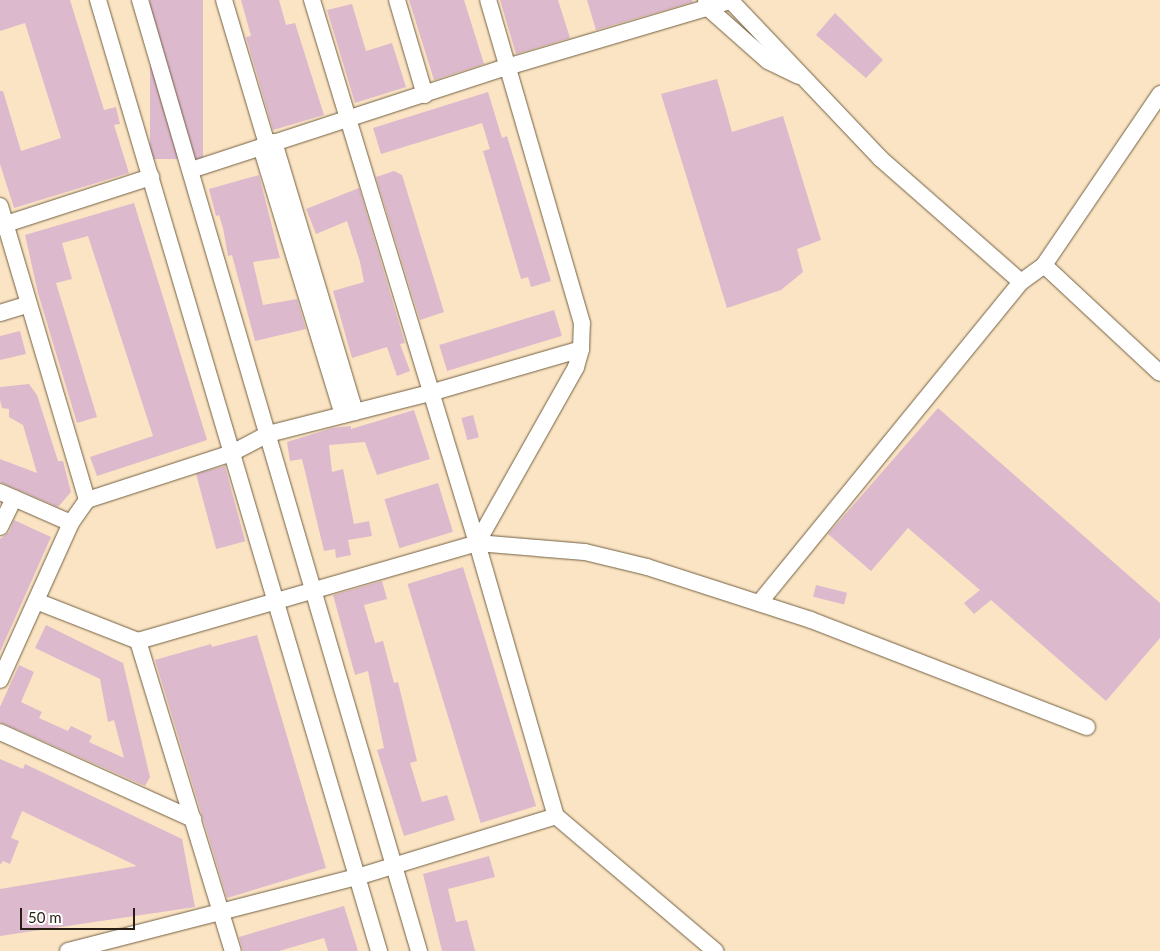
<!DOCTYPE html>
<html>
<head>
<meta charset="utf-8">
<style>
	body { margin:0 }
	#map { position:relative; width:1160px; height:951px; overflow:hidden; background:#fae4c3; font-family:Lato,sans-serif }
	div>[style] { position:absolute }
	.building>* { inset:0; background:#ddb9ce; transform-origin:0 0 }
	.roads { filter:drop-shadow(0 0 1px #736043) drop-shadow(0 0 1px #736043) }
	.street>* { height:16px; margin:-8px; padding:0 8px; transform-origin:8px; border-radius:8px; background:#fff }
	span { translate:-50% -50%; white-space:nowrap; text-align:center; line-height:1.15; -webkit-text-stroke:4px #fff; paint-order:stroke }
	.scale { position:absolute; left:20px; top:908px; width:115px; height:22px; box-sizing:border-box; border:2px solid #271f13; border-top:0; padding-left:6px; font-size:15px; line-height:18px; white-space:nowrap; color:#271f13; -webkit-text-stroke:4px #fff; paint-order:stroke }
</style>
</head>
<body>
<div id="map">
	<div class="building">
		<div style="clip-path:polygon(0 0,70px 0,104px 110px,116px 107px,120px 124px,114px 125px,129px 173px,14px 208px,0 164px,0 91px,3px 91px,21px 151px,61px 138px,25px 23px,0 31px)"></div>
		<div style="left:150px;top:0;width:53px;height:159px"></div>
		<div style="clip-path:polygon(241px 0,279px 0,286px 25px,295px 23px,324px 115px,273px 130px,246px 37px,251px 36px)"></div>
		<div style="clip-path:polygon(409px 0,464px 0,484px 64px,434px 80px)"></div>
		<div style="clip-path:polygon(500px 0,558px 0,570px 38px,516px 54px)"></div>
		<div style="clip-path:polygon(587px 0,692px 0,693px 2px,596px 30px)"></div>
		<div style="clip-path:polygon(352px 4px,366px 51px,392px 43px,406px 87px,355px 103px,327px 10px)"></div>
		<div style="clip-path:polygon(835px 13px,883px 60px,866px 78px,816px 35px)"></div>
		<div style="clip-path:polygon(717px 79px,732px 132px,783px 116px,821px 240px,797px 249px,803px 272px,781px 290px,727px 308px,661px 94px)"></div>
		<div style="clip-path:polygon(488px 92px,502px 138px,507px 136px,551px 281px,531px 287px,528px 277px,521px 279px,483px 151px,490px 149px,482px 123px,381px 154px,373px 128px)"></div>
		<div style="clip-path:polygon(394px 171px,402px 175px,444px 312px,420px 320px,376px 177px)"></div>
		<div style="clip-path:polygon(259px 175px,280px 258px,253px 262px,263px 305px,297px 299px,306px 329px,255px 341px,232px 255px,228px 256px,223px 228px,219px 215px,216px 216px,209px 189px)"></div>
		<div style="clip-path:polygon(359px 188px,405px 343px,400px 344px,410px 371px,397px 376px,387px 347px,352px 358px,333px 291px,364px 282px,360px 262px,347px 221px,316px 234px,306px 209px)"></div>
		<div style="clip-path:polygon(134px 203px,207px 440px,97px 476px,90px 457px,153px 436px,88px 236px,62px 243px,72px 279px,56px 283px,97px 417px,77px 423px,38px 293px,25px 235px)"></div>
		<div style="left:554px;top:310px;width:27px;height:120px;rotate:73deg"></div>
		<div style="clip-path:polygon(20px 331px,26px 354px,0 360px,0 336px)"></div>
		<div style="clip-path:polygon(29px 384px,37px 395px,58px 461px,63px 461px,71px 492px,58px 507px,0 482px,0 459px,37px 473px,23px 425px,9px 417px,9px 409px,2px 408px,0 400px,0 387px)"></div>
		<div style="clip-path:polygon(938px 408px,1160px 603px,1160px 638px,1106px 701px,991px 600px,974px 614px,964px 603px,980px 590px,908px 528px,871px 571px,828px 534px)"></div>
		<div style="clip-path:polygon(414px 410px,430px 459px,377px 475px,365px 442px,329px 445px,332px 472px,343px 469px,354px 524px,369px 521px,372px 536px,348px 540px,351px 555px,336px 558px,335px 549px,324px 551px,302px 459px,290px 461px,287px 442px,332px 428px,351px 426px,351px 429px)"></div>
		<div style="left:473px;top:415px;width:23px;height:12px;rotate:75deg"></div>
		<div style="left:225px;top:466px;width:78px;height:30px;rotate:75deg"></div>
		<div style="left:438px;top:483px;width:51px;height:56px;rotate:73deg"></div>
		<div style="clip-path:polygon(14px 520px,51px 537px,0 652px,0 539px,9px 532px)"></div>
		<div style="left:463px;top:567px;width:250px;height:58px;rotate:73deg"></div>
		<div style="clip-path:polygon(382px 581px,387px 599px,364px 605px,375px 643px,383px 641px,394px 683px,398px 682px,417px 761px,410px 763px,422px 802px,447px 795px,455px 820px,404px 836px,377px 750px,384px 748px,368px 671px,355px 675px,333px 595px)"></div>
		<div style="left:816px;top:585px;width:32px;height:12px;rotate:14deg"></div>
		<div style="clip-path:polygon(46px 625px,123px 663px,150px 777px,145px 786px,0 722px,0 707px,19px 665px,34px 672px,21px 702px,42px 712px,39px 718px,68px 731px,71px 726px,92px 736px,89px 742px,124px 758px,114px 720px,108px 722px,100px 679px,35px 648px)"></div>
		<div style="clip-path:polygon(257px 635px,326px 868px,227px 898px,155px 660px,211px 644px,212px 647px)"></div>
		<div style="clip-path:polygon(0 759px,23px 769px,25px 764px,182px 839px,195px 907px,0 936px,0 889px,137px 866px,22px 811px,11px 838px,19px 841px,10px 864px,3px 861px,0 865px)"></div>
		<div style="clip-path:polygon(489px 856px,495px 877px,448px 889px,456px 922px,467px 920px,475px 951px,442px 951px,423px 874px)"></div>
		<div style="clip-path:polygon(344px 906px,358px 951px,328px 951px,324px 938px,279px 951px,243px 951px,239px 937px)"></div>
	</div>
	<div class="roads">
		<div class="street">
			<div style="left:98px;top:0;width:992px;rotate:73.54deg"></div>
			<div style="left:140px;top:0;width:991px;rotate:73.65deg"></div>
			<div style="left:224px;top:0;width:150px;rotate:73.4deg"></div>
			<div style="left:312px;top:0;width:568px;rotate:73.1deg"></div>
			<div style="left:477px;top:543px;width:284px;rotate:73.9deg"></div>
			<div style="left:556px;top:816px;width:209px;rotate:40.3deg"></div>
			<div style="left:397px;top:0;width:99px;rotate:73.6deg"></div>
			<div style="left:706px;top:0;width:7px;rotate:82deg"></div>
			<div style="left:707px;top:7px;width:81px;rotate:41.5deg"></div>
			<div style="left:768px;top:61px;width:34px;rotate:26deg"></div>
			<div style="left:730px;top:0;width:219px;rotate:46.5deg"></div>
			<div style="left:881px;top:159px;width:186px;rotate:41.3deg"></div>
			<div style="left:1021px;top:282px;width:414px;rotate:129.2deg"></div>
			<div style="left:274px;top:142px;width:282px;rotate:73.3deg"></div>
			<div style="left:261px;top:147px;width:280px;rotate:73deg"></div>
			<div style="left:191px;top:170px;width:332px;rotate:-18.1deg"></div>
			<div style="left:507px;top:67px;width:233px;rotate:-16.5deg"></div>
			<div style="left:0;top:206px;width:307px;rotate:73.5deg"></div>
			<div style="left:87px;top:500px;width:28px;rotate:125deg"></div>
			<div style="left:0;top:226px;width:159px;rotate:-18deg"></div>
			<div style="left:1044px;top:265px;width:158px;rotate:43deg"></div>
			<div style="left:1021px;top:282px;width:29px;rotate:-36deg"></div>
			<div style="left:1044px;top:265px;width:207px;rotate:-55.8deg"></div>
			<div style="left:0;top:313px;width:30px;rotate:-17deg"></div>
			<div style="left:0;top:492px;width:77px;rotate:23.6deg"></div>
			<div style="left:71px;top:523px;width:172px;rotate:114.3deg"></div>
			<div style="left:87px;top:500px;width:152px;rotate:-18deg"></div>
			<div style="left:232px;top:453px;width:41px;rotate:-27.8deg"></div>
			<div style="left:268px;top:434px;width:167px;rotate:-14.2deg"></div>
			<div style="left:430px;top:393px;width:157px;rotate:-16.2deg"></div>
			<div style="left:0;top:527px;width:32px;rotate:-64deg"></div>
			<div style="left:477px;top:543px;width:202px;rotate:-60.6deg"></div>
			<div style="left:576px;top:367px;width:19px;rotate:-74deg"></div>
			<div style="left:581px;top:349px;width:26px;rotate:-88deg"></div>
			<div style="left:582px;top:323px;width:336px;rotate:-106.2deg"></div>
			<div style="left:36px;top:601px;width:110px;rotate:21.4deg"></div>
			<div style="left:138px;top:641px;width:353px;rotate:-16.1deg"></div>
			<div style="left:477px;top:543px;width:108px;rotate:4.8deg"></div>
			<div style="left:585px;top:552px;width:64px;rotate:13.6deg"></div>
			<div style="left:647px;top:567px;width:172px;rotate:17.9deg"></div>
			<div style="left:811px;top:620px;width:296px;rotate:21.2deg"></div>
			<div style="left:138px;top:641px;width:324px;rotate:73deg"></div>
			<div style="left:0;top:732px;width:212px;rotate:24.3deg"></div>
			<div style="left:68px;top:951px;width:298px;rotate:-14.4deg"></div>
			<div style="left:357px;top:877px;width:208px;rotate:-17deg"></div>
		</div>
	</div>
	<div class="scale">50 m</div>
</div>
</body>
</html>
